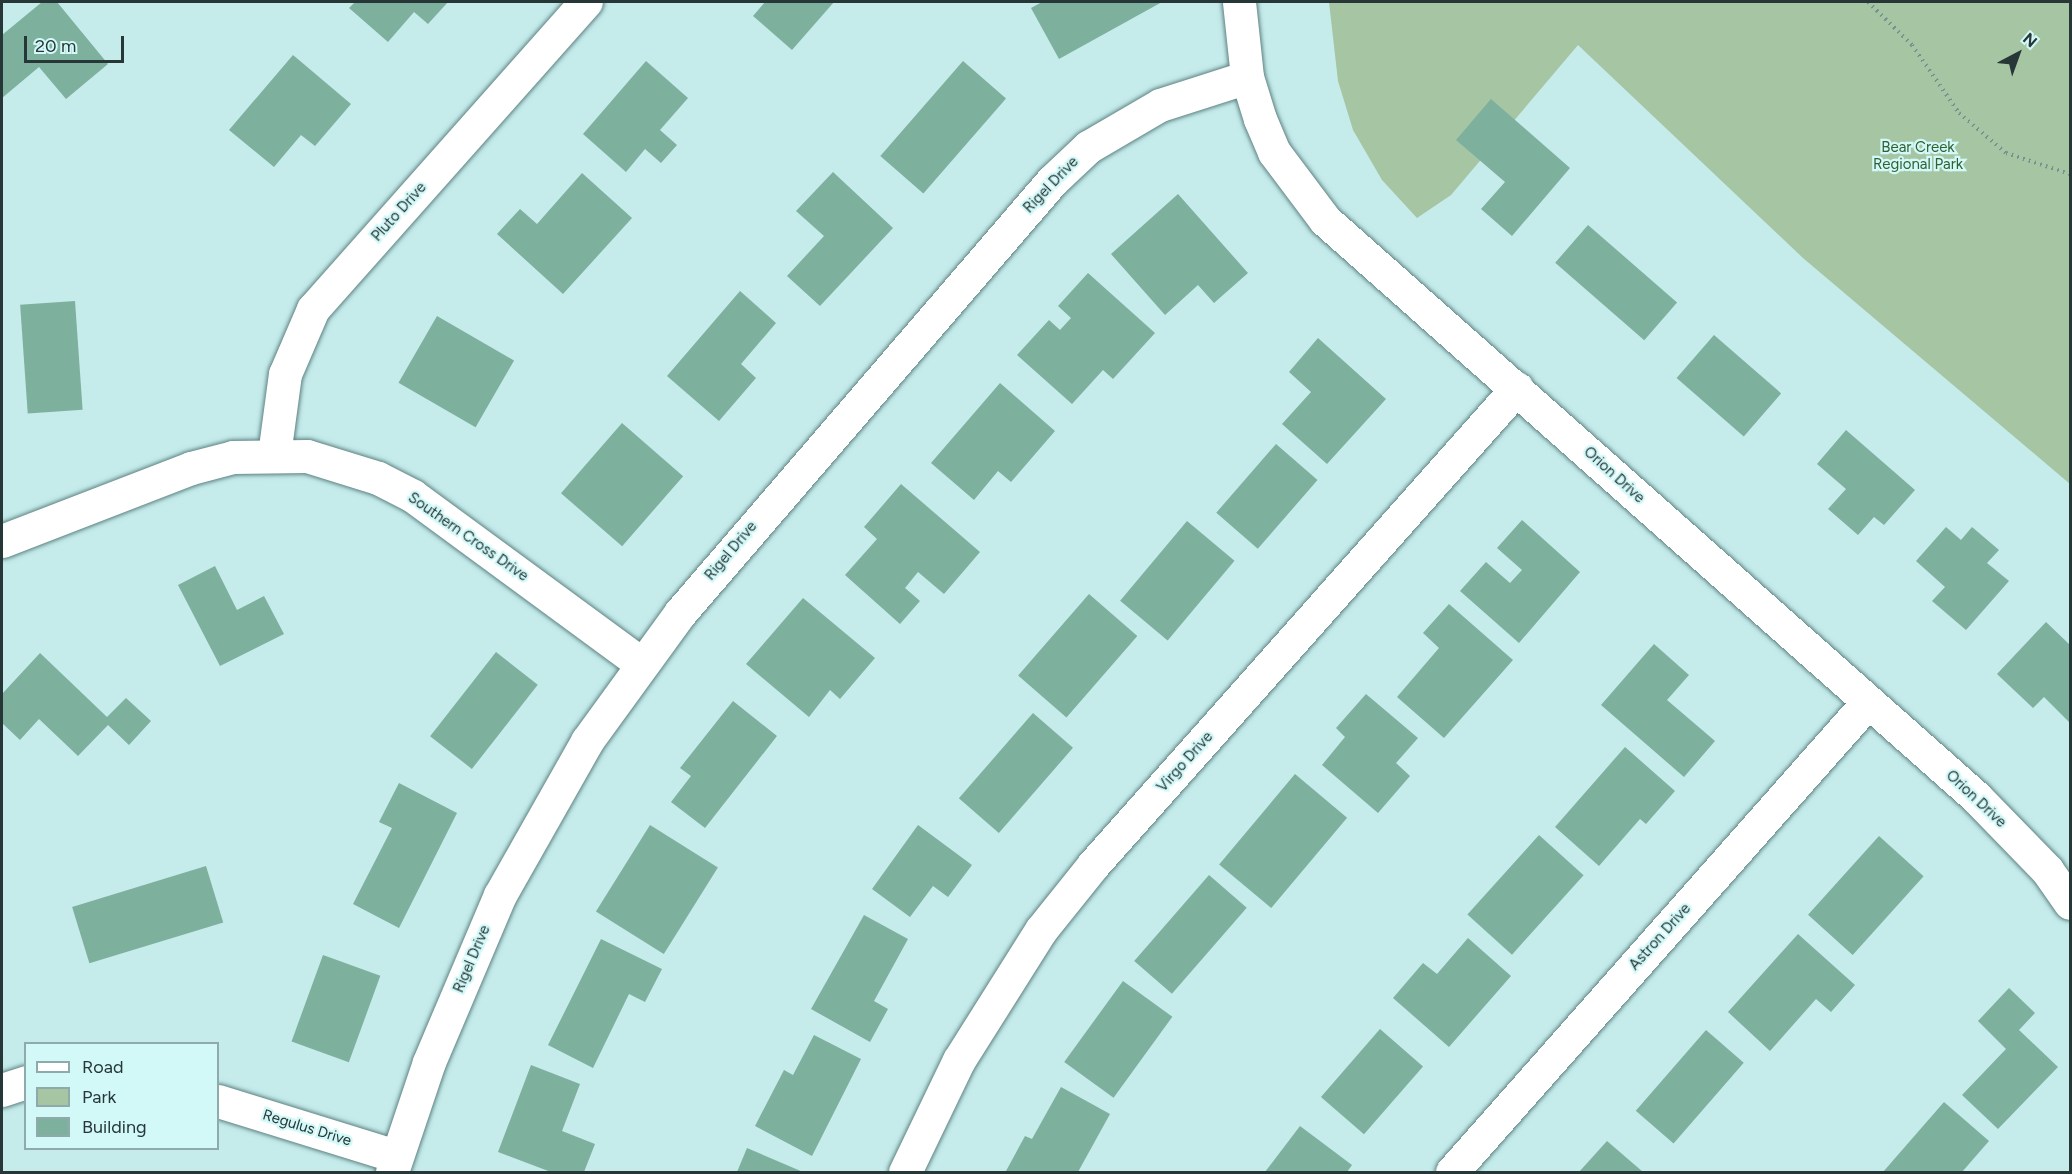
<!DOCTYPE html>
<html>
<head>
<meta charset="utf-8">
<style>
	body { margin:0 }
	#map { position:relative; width:2072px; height:1174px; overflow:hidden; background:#c5ebeb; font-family:Figtree,sans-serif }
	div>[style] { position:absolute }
	.green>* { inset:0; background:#a5c5a3 }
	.building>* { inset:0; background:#7db09d; transform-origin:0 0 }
	.path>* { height:4px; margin-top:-2px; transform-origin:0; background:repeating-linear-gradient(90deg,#769191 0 1.5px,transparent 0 6px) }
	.roads { filter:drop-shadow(0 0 2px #5e8282) drop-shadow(0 0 2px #5e8282) }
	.minor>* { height:33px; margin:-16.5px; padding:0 16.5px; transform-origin:16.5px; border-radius:16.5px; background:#fff }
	span { translate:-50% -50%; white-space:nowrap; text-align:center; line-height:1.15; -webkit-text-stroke:4.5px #d2f8f8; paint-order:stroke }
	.park-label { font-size:15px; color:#326030 }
	.street-label { font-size:15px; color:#273636 }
	.frame { position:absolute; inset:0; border:3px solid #273636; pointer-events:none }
	.legend { position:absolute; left:24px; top:1042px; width:195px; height:108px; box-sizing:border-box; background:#d2f8f8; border:2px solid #8eaaaa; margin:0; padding:8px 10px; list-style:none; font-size:18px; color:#273636 }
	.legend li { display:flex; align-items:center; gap:12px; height:30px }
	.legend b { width:30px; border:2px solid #8eaaaa }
	.north { position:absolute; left:1988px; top:24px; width:60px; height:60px; -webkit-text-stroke:4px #d2f8f8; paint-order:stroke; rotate:41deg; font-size:16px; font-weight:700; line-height:24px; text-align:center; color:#273636 }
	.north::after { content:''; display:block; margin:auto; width:21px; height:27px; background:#273636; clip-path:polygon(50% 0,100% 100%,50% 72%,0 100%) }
	.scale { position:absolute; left:24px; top:36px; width:100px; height:27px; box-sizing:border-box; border:3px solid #273636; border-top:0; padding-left:8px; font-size:18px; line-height:21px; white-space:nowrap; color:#273636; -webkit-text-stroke:4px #d2f8f8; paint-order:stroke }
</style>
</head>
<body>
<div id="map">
	<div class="green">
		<div style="clip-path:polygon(1329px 2px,2070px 2px,2070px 484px,1803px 258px,1578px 45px,1451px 195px,1417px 218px,1382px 180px,1353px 130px,1338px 81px)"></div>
	</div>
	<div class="building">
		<div style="clip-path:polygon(42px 2px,57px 2px,108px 64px,66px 99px,39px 67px,2px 98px,2px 35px)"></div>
		<div style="clip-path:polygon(355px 2px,448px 2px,428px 24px,414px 12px,388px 42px,349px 8px)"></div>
		<div style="clip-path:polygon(765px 2px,834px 2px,792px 50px,753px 16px)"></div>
		<div style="clip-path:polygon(1042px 2px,1162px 2px,1059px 59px,1031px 8px)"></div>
		<div style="clip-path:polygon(293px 55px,351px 104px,315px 146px,301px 135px,274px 167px,229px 130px)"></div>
		<div style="clip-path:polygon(646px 61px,688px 98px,660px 130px,677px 145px,661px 163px,645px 149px,626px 172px,583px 134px)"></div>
		<div style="left:963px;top:61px;width:57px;height:126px;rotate:41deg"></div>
		<div style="clip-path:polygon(1491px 99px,1570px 168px,1512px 236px,1481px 209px,1505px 182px,1456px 140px)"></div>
		<div style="clip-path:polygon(833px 172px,893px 228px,820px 306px,787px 276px,824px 236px,796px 211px)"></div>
		<div style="clip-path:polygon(582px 173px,632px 218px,563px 294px,497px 234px,520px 209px,537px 224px)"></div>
		<div style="clip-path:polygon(1178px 194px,1248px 273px,1214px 303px,1198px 285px,1165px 315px,1111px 254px)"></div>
		<div style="left:1588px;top:225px;width:118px;height:50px;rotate:41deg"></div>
		<div style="clip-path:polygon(1088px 273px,1155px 333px,1113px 379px,1103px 370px,1072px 404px,1017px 355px,1049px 320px,1060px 330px,1071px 318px,1058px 306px)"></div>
		<div style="clip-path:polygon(740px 291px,776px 323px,741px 364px,756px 378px,719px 421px,667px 376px)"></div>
		<div style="left:75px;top:301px;width:109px;height:55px;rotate:86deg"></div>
		<div style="left:437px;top:316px;width:89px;height:77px;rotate:30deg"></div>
		<div style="left:1714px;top:335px;width:89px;height:57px;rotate:41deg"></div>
		<div style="clip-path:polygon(1318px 338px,1386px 399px,1327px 464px,1282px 424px,1311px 392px,1289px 372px)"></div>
		<div style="clip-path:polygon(1000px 383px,1055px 431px,1011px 482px,998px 471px,974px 500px,931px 463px)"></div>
		<div style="left:622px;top:423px;width:81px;height:93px;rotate:41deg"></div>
		<div style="clip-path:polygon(1846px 430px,1915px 490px,1884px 525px,1874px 517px,1858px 535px,1828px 509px,1846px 489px,1817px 464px)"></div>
		<div style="left:1276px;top:444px;width:55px;height:91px;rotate:41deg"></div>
		<div style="clip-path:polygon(901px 484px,980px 552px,944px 594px,918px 572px,905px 588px,920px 601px,900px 624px,845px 575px,877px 539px,864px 527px)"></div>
		<div style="clip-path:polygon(1522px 520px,1580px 572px,1519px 643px,1460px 591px,1486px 562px,1510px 583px,1522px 570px,1497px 548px)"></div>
		<div style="left:1187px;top:521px;width:62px;height:104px;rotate:40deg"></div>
		<div style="clip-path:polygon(1946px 527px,1961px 540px,1972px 527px,1999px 550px,1987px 563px,2009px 581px,1966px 630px,1932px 601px,1945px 587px,1916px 561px)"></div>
		<div style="clip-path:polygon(215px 566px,237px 610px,264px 596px,284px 634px,220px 666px,178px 585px)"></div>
		<div style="left:1089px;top:594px;width:64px;height:108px;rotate:41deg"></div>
		<div style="clip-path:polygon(803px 598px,875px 658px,840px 699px,830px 690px,809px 717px,746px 664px)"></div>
		<div style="clip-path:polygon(1449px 604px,1513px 660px,1444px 738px,1397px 697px,1439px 648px,1423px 633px)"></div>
		<div style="clip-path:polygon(2046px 622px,2070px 645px,2070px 723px,2044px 697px,2033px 708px,1997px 674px)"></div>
		<div style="clip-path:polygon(1654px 644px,1689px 675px,1667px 700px,1715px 741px,1684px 777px,1601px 705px)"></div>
		<div style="left:496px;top:652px;width:53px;height:107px;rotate:38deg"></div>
		<div style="clip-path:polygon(40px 653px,107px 717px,126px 698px,151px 721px,129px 745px,108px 725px,78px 756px,39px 719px,20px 740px,2px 723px,2px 694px)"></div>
		<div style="clip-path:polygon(1366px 694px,1418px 738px,1396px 763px,1410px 776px,1378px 813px,1322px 765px,1345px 737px,1336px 728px)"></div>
		<div style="clip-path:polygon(733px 701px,777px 736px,705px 828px,671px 802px,691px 776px,680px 768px)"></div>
		<div style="left:1033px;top:713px;width:53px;height:113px;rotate:41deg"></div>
		<div style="clip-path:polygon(1625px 747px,1675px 791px,1646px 824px,1640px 819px,1599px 866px,1555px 827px)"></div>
		<div style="left:1295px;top:774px;width:68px;height:118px;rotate:40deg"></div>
		<div style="clip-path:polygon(399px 783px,457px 813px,399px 928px,353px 904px,392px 828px,379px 822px)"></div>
		<div style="left:650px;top:825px;width:80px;height:102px;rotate:32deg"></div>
		<div style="clip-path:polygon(918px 825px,972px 865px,948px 897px,933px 886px,910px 917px,872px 889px)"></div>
		<div style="left:1539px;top:835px;width:60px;height:107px;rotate:42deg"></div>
		<div style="left:1879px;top:836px;width:60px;height:106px;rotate:42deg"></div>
		<div style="left:206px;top:866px;width:59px;height:140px;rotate:73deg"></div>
		<div style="left:1209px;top:875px;width:50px;height:114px;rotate:41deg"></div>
		<div style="clip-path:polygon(864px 915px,908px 939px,874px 1001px,888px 1009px,870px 1042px,811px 1009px)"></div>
		<div style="clip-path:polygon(1798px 934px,1855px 985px,1831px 1012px,1816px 999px,1770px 1051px,1728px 1012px)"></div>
		<div style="clip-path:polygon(1468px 938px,1511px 976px,1449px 1047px,1393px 998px,1423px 963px,1437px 974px)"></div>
		<div style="clip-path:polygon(601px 939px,662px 969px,645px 1002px,629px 994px,593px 1068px,548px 1045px)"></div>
		<div style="left:323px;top:955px;width:61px;height:92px;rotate:20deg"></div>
		<div style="left:1123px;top:981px;width:61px;height:100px;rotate:36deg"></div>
		<div style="clip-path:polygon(2009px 988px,2035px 1013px,2019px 1030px,2058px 1067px,1998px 1129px,1962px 1095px,2006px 1049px,1978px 1021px)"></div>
		<div style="left:1380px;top:1029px;width:57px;height:90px;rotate:41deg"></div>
		<div style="left:1706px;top:1030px;width:50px;height:107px;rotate:41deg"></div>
		<div style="clip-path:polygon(814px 1035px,861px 1059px,812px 1156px,755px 1126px,784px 1070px,793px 1075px)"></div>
		<div style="clip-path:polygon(531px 1065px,580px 1084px,562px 1131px,595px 1144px,584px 1172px,551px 1172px,498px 1152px)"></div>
		<div style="clip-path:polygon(1061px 1087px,1110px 1114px,1078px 1172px,1006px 1171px,1025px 1136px,1032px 1139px)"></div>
		<div style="clip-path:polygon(1944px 1102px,1989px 1141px,1962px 1172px,1883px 1172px)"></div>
		<div style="clip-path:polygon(1300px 1126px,1352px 1165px,1347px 1172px,1265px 1172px)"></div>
		<div style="clip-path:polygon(1607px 1141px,1643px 1172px,1579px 1172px)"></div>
		<div style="clip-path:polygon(747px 1148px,803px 1172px,737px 1172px)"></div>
	</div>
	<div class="path">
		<div style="left:1868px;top:2px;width:62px;rotate:44.3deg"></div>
		<div style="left:1912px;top:45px;width:83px;rotate:55.3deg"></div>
		<div style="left:1959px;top:113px;width:62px;rotate:40.4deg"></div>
		<div style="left:2006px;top:153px;width:67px;rotate:18.2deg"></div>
	</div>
	<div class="roads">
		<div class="minor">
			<div style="left:1239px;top:2px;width:75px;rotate:83.9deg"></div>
			<div style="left:1247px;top:77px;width:44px;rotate:72.8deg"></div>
			<div style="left:1260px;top:119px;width:36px;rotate:67deg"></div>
			<div style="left:1274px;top:152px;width:85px;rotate:53.1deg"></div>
			<div style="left:1325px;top:220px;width:870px;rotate:41.55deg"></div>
			<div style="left:1976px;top:797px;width:102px;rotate:45.8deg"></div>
			<div style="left:2047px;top:870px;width:40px;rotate:55.1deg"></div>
			<div style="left:274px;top:455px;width:82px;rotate:-82.3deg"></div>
			<div style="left:285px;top:374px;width:71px;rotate:-66.7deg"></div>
			<div style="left:313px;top:309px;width:411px;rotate:-48.4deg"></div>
			<div style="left:2px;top:541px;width:203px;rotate:-21.1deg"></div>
			<div style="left:191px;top:468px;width:43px;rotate:-14.7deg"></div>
			<div style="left:233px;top:457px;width:74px;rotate:-0.8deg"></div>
			<div style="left:307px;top:456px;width:74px;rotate:17.2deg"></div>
			<div style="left:378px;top:478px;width:39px;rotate:27deg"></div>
			<div style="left:413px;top:496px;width:284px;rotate:36.3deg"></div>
			<div style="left:2px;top:1090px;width:25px;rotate:-18deg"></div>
			<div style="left:218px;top:1101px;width:186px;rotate:17.2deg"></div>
			<div style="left:392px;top:1172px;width:116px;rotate:-71.4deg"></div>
			<div style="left:429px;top:1062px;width:181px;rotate:-67deg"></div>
			<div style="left:500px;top:895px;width:177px;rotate:-60.5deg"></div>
			<div style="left:587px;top:741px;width:158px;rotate:-54deg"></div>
			<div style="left:680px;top:613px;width:570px;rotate:-49.27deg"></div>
			<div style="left:1052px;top:181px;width:50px;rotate:-43.4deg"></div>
			<div style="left:1088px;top:147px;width:83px;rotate:-30.3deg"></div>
			<div style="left:1160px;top:105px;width:91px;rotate:-17.8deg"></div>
			<div style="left:905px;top:1172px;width:124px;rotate:-64.3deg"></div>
			<div style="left:959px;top:1060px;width:154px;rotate:-57.8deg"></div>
			<div style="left:1041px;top:930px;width:83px;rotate:-51.3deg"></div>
			<div style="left:1093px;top:865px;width:638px;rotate:-48.37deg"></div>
			<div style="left:1452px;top:1172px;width:628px;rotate:-48.49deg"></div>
		</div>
	</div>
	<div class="park-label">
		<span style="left:1918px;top:156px">Bear Creek<br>Regional Park</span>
	</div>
	<div class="street-label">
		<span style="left:1051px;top:185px;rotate:-46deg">Rigel Drive</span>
		<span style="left:399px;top:212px;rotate:-48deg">Pluto Drive</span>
		<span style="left:1614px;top:475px;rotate:42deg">Orion Drive</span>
		<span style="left:468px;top:537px;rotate:35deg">Southern Cross Drive</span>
		<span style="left:731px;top:551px;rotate:-50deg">Rigel Drive</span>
		<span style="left:1185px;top:762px;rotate:-48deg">Virgo Drive</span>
		<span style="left:1976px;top:799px;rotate:43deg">Orion Drive</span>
		<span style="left:1660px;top:937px;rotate:-48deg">Astron Drive</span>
		<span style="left:472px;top:959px;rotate:-67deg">Rigel Drive</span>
		<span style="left:307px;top:1128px;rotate:17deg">Regulus Drive</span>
	</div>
	<div class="frame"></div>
	<ul class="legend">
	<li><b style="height:8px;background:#fff"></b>Road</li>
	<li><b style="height:16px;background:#a5c5a3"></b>Park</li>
	<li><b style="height:16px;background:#7db09d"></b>Building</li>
	</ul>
	<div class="north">N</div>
	<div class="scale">20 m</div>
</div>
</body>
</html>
